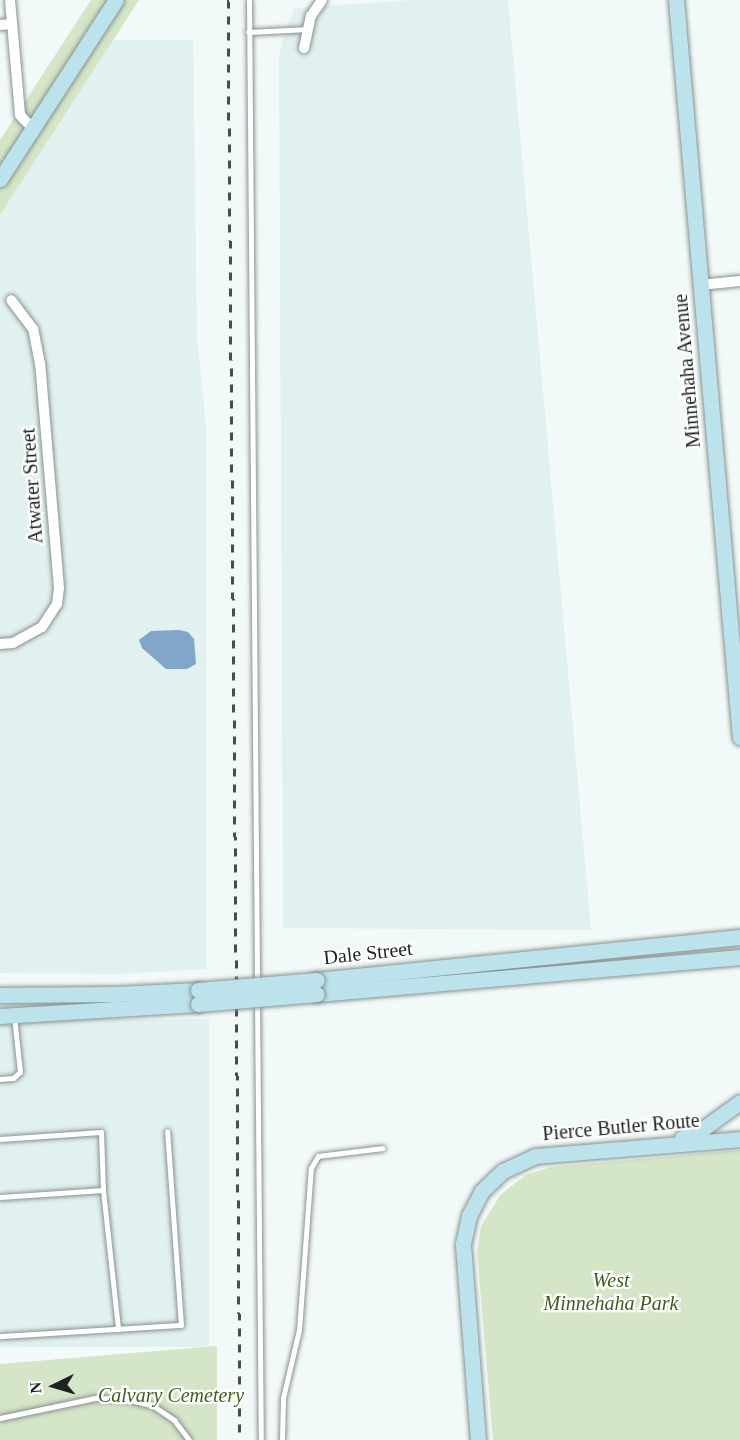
<!DOCTYPE html>
<html>
<head>
<meta charset="utf-8">
<style>
	body { margin:0 }
	#map { position:relative; width:740px; height:1440px; overflow:hidden; background:#f2f9f9; font-family:Georgia,serif }
	div>[style] { position:absolute }
	.built>* { inset:0; background:#e0f1ef; transform-origin:0 0 }
	.green>* { inset:0; background:#d4e5c8 }
	.water>* { inset:0; background:#81a6c9 }
	.roads { filter:drop-shadow(0 0 2px #8a9191) drop-shadow(0 0 2px #8a9191) }
	.service>* { height:5px; margin:-2.5px; padding:0 2.5px; transform-origin:2.5px; border-radius:2.5px; background:#fff }
	.minor>* { height:10px; margin:-5px; padding:0 5px; transform-origin:5px; border-radius:5px; background:#fff }
	.secondary>* { height:15px; margin:-7.5px; padding:0 7.5px; transform-origin:7.5px; border-radius:7.5px; background:#bce3ec }
	.rail>* { height:3px; margin-top:-1.5px; transform-origin:0; background:repeating-linear-gradient(90deg,#474b4b 0 8px,transparent 0 16px) }
	.bridges { filter:drop-shadow(0 0 2px #8a9191) drop-shadow(0 0 2px #8a9191) }
	.secondary-bridge>* { height:15px; margin:-7.5px; padding:0 7.5px; transform-origin:7.5px; border-radius:7.5px; background:#bce3ec }
	span { translate:-50% -50%; white-space:nowrap; text-align:center; line-height:1.15; -webkit-text-stroke:4.5px #fff; paint-order:stroke }
	.street-label { font-size:20px; color:#1f2222 }
	.park-label { font-size:20px; color:#3f5d1f; font-style:italic }
	.north { position:absolute; left:24px; top:1356px; width:60px; height:60px; -webkit-text-stroke:4px #fff; paint-order:stroke; rotate:265deg; font-size:16px; font-weight:700; line-height:24px; text-align:center; color:#1f2222 }
	.north::after { content:''; display:block; margin:auto; width:21px; height:27px; background:#1f2222; clip-path:polygon(50% 0,100% 100%,50% 72%,0 100%) }
</style>
</head>
<body>
<div id="map">
	<div class="built">
		<div style="clip-path:polygon(413px 0,508px 0,591px 930px,283px 928px,279px 57px,285px 31px,295px 8px)"></div>
		<div style="clip-path:polygon(113px 40px,193px 40px,197px 338px,206px 427px,206px 969px,121px 974px,0 973px,0 215px)"></div>
		<div style="left:209px;top:1019px;width:328px;height:210px;rotate:90deg"></div>
	</div>
	<div class="green">
		<div style="clip-path:polygon(91px 0,139px 0,0 215px,0 140px)"></div>
		<div style="clip-path:polygon(740px 1150px,740px 1440px,493px 1440px,477px 1251px,481px 1226px,501px 1194px,526px 1175px,551px 1167px)"></div>
		<div style="clip-path:polygon(217px 1346px,217px 1440px,0 1440px,0 1364px)"></div>
	</div>
	<div class="water">
		<div style="clip-path:polygon(179px 630px,188px 632px,194px 639px,196px 664px,187px 669px,166px 669px,142px 648px,139px 640px,151px 631px)"></div>
	</div>
	<div class="roads">
		<div class="service">
			<div style="left:249px;top:0;width:982px;rotate:89.53deg"></div>
			<div style="left:248px;top:32px;width:61px;rotate:-2.8deg"></div>
			<div style="left:257px;top:1001px;width:439px;rotate:89.5deg"></div>
			<div style="left:0;top:1079px;width:13px;rotate:-4deg"></div>
			<div style="left:13px;top:1078px;width:9px;rotate:-41deg"></div>
			<div style="left:20px;top:1072px;width:56px;rotate:-96.1deg"></div>
			<div style="left:0;top:1139px;width:101px;rotate:-4deg"></div>
			<div style="left:101px;top:1132px;width:58px;rotate:88deg"></div>
			<div style="left:103px;top:1190px;width:103px;rotate:176.1deg"></div>
			<div style="left:103px;top:1190px;width:140px;rotate:83.8deg"></div>
			<div style="left:0;top:1336px;width:181px;rotate:-3.5deg"></div>
			<div style="left:181px;top:1325px;width:194px;rotate:-94.1deg"></div>
			<div style="left:0;top:1418px;width:97px;rotate:-11.9deg"></div>
			<div style="left:95px;top:1398px;width:30px;rotate:2deg"></div>
			<div style="left:125px;top:1399px;width:28px;rotate:13deg"></div>
			<div style="left:152px;top:1405px;width:27px;rotate:34deg"></div>
			<div style="left:174px;top:1420px;width:25px;rotate:53deg"></div>
			<div style="left:282px;top:1440px;width:42px;rotate:-88.6deg"></div>
			<div style="left:283px;top:1398px;width:70px;rotate:-76.8deg"></div>
			<div style="left:299px;top:1330px;width:162px;rotate:-85.8deg"></div>
			<div style="left:311px;top:1168px;width:14px;rotate:-60deg"></div>
			<div style="left:318px;top:1156px;width:65px;rotate:-7deg"></div>
		</div>
		<div class="minor">
			<div style="left:10px;top:0;width:115px;rotate:85deg"></div>
			<div style="left:20px;top:115px;width:19px;rotate:47deg"></div>
			<div style="left:0;top:25px;width:12px;rotate:-5deg"></div>
			<div style="left:304px;top:48px;width:33px;rotate:-78deg"></div>
			<div style="left:311px;top:16px;width:19px;rotate:-55deg"></div>
			<div style="left:700px;top:285px;width:40px;rotate:-5.7deg"></div>
			<div style="left:0;top:644px;width:13px;rotate:-4deg"></div>
			<div style="left:13px;top:643px;width:33px;rotate:-29deg"></div>
			<div style="left:42px;top:627px;width:27px;rotate:-57deg"></div>
			<div style="left:57px;top:604px;width:16px;rotate:-83deg"></div>
			<div style="left:59px;top:588px;width:225px;rotate:-94.8deg"></div>
			<div style="left:40px;top:364px;width:36px;rotate:-101deg"></div>
			<div style="left:33px;top:329px;width:36px;rotate:-127deg"></div>
		</div>
		<div class="secondary">
			<div style="left:676px;top:0;width:740px;rotate:85.04deg"></div>
			<div style="left:0;top:179px;width:213px;rotate:-57.1deg"></div>
			<div style="left:317px;top:980px;width:425px;rotate:-5.8deg"></div>
			<div style="left:317px;top:994px;width:425px;rotate:-5deg"></div>
			<div style="left:0;top:995px;width:116px;rotate:-0.5deg"></div>
			<div style="left:116px;top:994px;width:82px;rotate:-2.8deg"></div>
			<div style="left:0;top:1016px;width:198px;rotate:-3.5deg"></div>
			<div style="left:682px;top:1138px;width:24px;rotate:-24deg"></div>
			<div style="left:704px;top:1128px;width:44px;rotate:-35.8deg"></div>
			<div style="left:478px;top:1440px;width:197px;rotate:-94.4deg"></div>
			<div style="left:463px;top:1244px;width:29px;rotate:-78deg"></div>
			<div style="left:469px;top:1216px;width:28px;rotate:-63deg"></div>
			<div style="left:482px;top:1191px;width:29px;rotate:-44deg"></div>
			<div style="left:503px;top:1171px;width:35px;rotate:-25deg"></div>
			<div style="left:535px;top:1156px;width:206px;rotate:-4.7deg"></div>
		</div>
	</div>
	<div class="rail">
		<div style="left:228px;top:0;width:1440px;rotate:89.52deg"></div>
	</div>
	<div class="bridges">
		<div class="secondary-bridge">
			<div style="left:198px;top:990px;width:119px;rotate:-4.8deg"></div>
			<div style="left:198px;top:1004px;width:119px;rotate:-4.8deg"></div>
		</div>
	</div>
	<div class="street-label">
		<span style="left:687px;top:371px;rotate:-95deg">Minnehaha Avenue</span>
		<span style="left:32px;top:486px;rotate:-94deg">Atwater Street</span>
		<span style="left:368px;top:953px;rotate:-6deg">Dale Street</span>
		<span style="left:621px;top:1127px;rotate:-5deg">Pierce Butler Route</span>
	</div>
	<div class="park-label">
		<span style="left:611px;top:1292px">West<br>Minnehaha Park</span>
		<span style="left:171px;top:1395px">Calvary Cemetery</span>
	</div>
	<div class="north">N</div>
</div>
</body>
</html>
